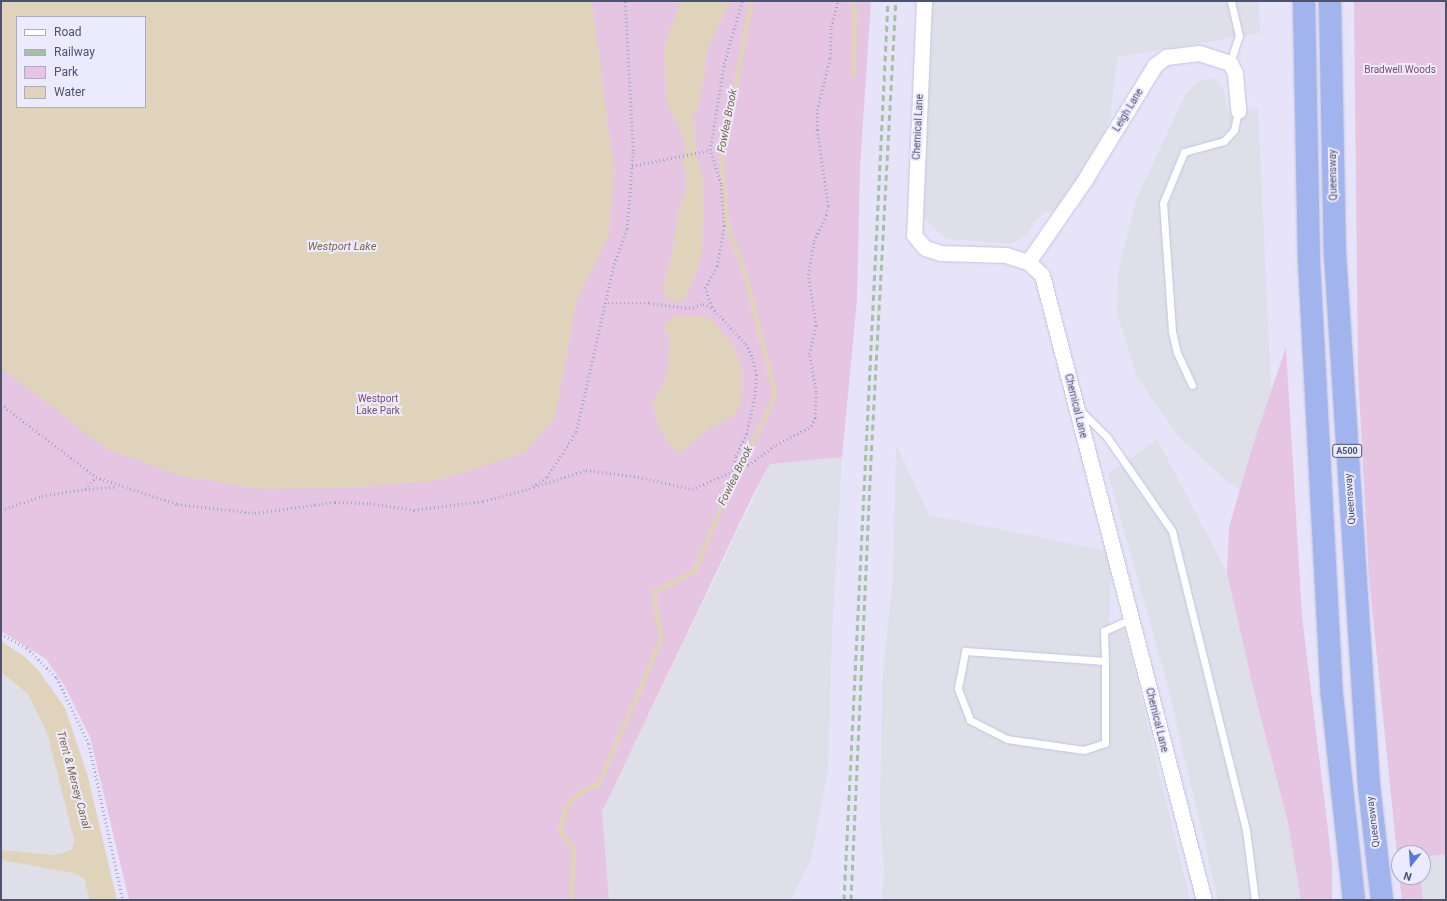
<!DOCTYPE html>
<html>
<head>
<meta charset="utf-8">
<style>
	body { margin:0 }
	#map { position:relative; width:1447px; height:901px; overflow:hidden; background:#e7e4f9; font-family:Roboto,sans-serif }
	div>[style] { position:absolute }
	.industrial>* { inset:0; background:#dedfe9 }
	.green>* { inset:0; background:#e5c5e2 }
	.water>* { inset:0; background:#e0d3bb }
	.stream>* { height:4.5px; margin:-2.25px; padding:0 2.25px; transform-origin:2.25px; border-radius:2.25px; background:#e0d3bb }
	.path>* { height:2.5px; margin-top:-1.25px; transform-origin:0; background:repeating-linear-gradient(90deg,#a3a8d0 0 1px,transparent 0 4px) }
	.roads { filter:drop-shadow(0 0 1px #c4c4df) drop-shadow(0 0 1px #c4c4df) }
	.lane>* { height:7px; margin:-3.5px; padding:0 3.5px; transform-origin:3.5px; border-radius:3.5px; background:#fff }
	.street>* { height:15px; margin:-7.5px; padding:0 7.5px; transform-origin:7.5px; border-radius:7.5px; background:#fff }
	.highway>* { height:22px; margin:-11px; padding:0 11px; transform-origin:11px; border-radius:11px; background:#a2b4ed }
	.rail>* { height:3px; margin-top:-1.5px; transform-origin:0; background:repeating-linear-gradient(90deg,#a4c1a5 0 6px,transparent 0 10px) }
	span { translate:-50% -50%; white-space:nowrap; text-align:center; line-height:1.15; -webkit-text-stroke:4px #eceafd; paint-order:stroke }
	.shield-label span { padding:1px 3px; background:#eceafd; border:1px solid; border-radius:3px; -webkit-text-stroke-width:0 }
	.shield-label { font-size:9px; color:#4d526f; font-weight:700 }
	.park-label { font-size:10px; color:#7e4c74 }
	.street-label { font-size:10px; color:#4d526f }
	.water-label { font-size:11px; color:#7a6846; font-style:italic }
	.frame { position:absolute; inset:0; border:2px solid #4d526f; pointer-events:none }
	.legend { position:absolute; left:16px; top:16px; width:130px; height:92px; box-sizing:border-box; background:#eceafd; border:1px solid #acadc4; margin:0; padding:5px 7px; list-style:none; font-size:12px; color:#4d526f }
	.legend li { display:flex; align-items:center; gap:8px; height:20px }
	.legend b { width:20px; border:1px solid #acadc4 }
	.north { position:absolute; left:1391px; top:845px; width:40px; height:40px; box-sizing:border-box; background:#eceafd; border:1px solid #acadc4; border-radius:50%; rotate:197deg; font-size:11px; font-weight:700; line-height:16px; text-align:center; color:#4d526f }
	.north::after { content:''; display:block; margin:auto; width:14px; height:18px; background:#567ad6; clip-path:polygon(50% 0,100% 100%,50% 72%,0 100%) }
</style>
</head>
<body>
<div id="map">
	<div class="industrial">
		<div style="clip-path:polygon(932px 1px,1259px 1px,1260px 33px,1117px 57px,1110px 119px,1090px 161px,1053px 212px,1044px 212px,1032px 225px,1028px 234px,1011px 244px,947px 239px,923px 218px)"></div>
		<div style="clip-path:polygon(1212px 78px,1220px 83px,1225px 95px,1227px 112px,1258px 108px,1276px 495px,1249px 496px,1228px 482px,1178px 436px,1137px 377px,1117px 313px,1118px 271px,1136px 200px,1185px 95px,1199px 81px)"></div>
		<div style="clip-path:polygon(1157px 439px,1227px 573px,1253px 687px,1288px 823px,1301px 900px,1218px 900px,1166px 679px,1108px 474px)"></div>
		<div style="clip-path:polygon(896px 444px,929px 515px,1107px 551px,1111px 573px,1109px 623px,1125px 631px,1190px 900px,882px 900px,884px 869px,880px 817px,882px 684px,893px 576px)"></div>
		<div style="clip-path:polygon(842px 457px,832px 636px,828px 770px,811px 859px,791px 900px,609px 900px,602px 812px,770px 464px)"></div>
		<div style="clip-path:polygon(1px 672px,28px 694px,47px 733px,74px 840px,72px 849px,66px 852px,54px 855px,1px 850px)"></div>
		<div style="clip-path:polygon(1446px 854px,1446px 900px,1423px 900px,1420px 877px,1423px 877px,1423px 857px)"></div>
		<div style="clip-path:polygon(1px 860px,77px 874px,85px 880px,89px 900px,1px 900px)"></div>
	</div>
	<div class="green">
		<div style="clip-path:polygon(evenodd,1px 1px,871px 1px,860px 168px,857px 300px,842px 457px,770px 464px,754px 493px,602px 812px,609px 900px,129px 900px,90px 737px,64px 685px,46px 659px,1px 631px,1px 1px,17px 17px,145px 17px,145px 107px,17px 107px,17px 17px)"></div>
		<div style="clip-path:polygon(1354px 1px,1446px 1px,1446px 854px,1423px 857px,1423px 853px,1399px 853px,1399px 874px,1369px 579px,1358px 373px)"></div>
		<div style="clip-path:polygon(1286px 347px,1302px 616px,1332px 863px,1332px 900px,1301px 900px,1288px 823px,1253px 687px,1227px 573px,1229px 527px,1253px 445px)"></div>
		<div style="clip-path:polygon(1399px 877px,1420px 877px,1423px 900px,1402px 900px)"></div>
	</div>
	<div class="water">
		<div style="clip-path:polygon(evenodd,1px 1px,592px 1px,614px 172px,608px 238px,576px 302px,555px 418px,525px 453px,435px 481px,340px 488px,262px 489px,181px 476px,105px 448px,1px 368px,1px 1px,17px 17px,145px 17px,145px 107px,17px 107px,17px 17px)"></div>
		<div style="clip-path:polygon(679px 1px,730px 1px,708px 48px,698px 110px,693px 114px,696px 151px,703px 180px,704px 221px,701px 259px,686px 298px,676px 302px,667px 299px,662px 289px,672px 255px,677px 217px,684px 195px,686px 178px,683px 163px,686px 143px,671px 110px,667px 107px,664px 54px,668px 32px,675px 19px)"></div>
		<div style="clip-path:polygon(673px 316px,704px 316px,713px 321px,734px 347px,743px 374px,741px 404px,731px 418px,707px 430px,680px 454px,668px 442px,659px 427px,652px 404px,666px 378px,670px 344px,664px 326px)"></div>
		<div style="clip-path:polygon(1px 641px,25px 657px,39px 671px,65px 708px,88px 777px,117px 900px,89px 900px,85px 880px,77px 874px,1px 860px,1px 850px,54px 855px,66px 852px,72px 849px,74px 840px,47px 733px,28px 694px,1px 672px)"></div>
	</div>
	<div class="stream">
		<div style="left:853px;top:75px;width:74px;rotate:-89.2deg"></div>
		<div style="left:571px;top:900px;width:51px;rotate:-87.8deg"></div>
		<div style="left:573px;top:849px;width:22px;rotate:-126deg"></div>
		<div style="left:560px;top:831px;width:25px;rotate:-78deg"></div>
		<div style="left:565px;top:807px;width:21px;rotate:-47deg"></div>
		<div style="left:579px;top:792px;width:21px;rotate:-23deg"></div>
		<div style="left:598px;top:784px;width:158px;rotate:-66.5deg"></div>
		<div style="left:661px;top:639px;width:48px;rotate:-99.7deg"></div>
		<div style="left:653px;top:592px;width:46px;rotate:-27.1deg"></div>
		<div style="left:694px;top:571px;width:82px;rotate:-67.2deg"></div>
		<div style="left:726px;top:495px;width:104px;rotate:-63.7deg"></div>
		<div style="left:772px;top:402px;width:12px;rotate:-81deg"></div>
		<div style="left:774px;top:390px;width:136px;rotate:-104.4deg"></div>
		<div style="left:740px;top:258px;width:31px;rotate:-115deg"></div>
		<div style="left:727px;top:230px;width:70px;rotate:-94.9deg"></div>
		<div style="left:721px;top:160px;width:162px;rotate:-79.3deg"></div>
	</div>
	<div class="path">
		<div style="left:632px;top:166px;width:80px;rotate:-11.6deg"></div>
		<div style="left:604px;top:303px;width:45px"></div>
		<div style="left:649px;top:303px;width:40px;rotate:7.1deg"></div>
		<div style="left:689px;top:308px;width:15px;rotate:-16deg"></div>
		<div style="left:703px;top:304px;width:9px;rotate:18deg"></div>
		<div style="left:712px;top:307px;width:50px;rotate:47.4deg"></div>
		<div style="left:746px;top:344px;width:16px;rotate:63deg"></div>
		<div style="left:753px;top:358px;width:17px;rotate:77deg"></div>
		<div style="left:757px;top:375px;width:23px;rotate:95deg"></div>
		<div style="left:755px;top:398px;width:37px;rotate:103deg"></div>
		<div style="left:747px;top:434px;width:25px;rotate:116deg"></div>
		<div style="left:736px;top:457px;width:16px;rotate:104deg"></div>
		<div style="left:712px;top:307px;width:20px;rotate:-110deg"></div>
		<div style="left:705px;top:288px;width:25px;rotate:-61deg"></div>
		<div style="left:717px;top:266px;width:41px;rotate:-80.1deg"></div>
		<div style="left:724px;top:226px;width:42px;rotate:-94.1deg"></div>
		<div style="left:721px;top:184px;width:36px;rotate:-108deg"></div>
		<div style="left:710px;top:150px;width:87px;rotate:-80.8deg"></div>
		<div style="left:724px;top:64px;width:66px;rotate:-74.1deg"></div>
		<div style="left:1px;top:404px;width:120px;rotate:37.5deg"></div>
		<div style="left:96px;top:477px;width:85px;rotate:18.4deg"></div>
		<div style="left:177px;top:504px;width:79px;rotate:6.6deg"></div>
		<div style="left:255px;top:513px;width:81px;rotate:-7.8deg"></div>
		<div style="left:335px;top:502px;width:35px;rotate:2deg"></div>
		<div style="left:370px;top:503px;width:45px;rotate:9deg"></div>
		<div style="left:414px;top:510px;width:70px;rotate:-7.4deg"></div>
		<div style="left:483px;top:501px;width:48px;rotate:-14.6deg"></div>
		<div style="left:529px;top:489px;width:22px;rotate:-34deg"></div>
		<div style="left:547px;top:477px;width:54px;rotate:-57.2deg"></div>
		<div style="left:576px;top:432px;width:172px;rotate:-77.3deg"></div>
		<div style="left:614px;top:264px;width:37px;rotate:-70deg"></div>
		<div style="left:627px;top:229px;width:78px;rotate:-85.6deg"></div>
		<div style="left:633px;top:151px;width:150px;rotate:-93.1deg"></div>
		<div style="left:534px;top:487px;width:55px;rotate:-18.1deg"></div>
		<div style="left:586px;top:470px;width:48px;rotate:7.1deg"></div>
		<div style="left:634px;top:476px;width:59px;rotate:12.6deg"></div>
		<div style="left:692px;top:489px;width:61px;rotate:-23.2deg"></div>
		<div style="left:748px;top:465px;width:34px;rotate:-36deg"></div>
		<div style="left:776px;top:445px;width:40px;rotate:-28deg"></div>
		<div style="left:811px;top:426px;width:9px;rotate:-63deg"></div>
		<div style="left:815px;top:418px;width:26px;rotate:-88deg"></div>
		<div style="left:816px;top:392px;width:39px;rotate:-100deg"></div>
		<div style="left:809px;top:354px;width:29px;rotate:-76deg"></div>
		<div style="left:816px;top:326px;width:52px;rotate:-98.9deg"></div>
		<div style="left:808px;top:275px;width:35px;rotate:-80deg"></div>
		<div style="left:814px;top:241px;width:29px;rotate:-65deg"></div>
		<div style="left:826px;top:215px;width:9px;rotate:-77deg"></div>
		<div style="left:828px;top:206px;width:77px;rotate:-98.2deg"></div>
		<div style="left:817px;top:130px;width:20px;rotate:-90deg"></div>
		<div style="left:817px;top:110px;width:54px;rotate:-76deg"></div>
		<div style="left:830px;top:58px;width:31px;rotate:-88deg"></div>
		<div style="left:831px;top:27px;width:27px;rotate:-75deg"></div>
		<div style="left:85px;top:489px;width:31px;rotate:-4deg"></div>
		<div style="left:1px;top:510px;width:43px;rotate:-18.9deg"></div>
		<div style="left:42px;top:496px;width:44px;rotate:-9.2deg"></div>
		<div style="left:85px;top:489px;width:16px;rotate:-47deg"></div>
		<div style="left:1px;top:634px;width:30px;rotate:28deg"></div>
		<div style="left:27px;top:648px;width:42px;rotate:45deg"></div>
		<div style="left:57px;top:678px;width:73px;rotate:64.1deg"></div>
		<div style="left:89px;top:744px;width:160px;rotate:77.7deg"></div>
	</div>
	<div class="roads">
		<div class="lane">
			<div style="left:1230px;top:63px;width:28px;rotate:-72deg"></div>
			<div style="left:1239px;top:36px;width:36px;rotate:-103deg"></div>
			<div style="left:1192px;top:385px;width:35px;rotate:-115deg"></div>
			<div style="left:1177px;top:353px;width:23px;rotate:-103deg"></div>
			<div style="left:1172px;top:331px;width:128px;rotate:-94deg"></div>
			<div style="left:1163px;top:203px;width:55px;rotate:-67.6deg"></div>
			<div style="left:1184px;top:152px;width:41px;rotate:-15.4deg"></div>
			<div style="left:1224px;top:141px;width:15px;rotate:-48deg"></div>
			<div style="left:1234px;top:130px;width:19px;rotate:-78deg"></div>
			<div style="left:1080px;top:410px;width:38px;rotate:45deg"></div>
			<div style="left:1107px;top:437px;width:114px;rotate:55.3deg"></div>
			<div style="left:1172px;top:531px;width:308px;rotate:76.1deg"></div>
			<div style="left:1246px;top:830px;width:71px;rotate:82.7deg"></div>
			<div style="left:1105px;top:661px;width:82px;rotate:90deg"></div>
			<div style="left:1105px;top:743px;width:22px;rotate:162deg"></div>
			<div style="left:1084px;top:750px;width:78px;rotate:-171.9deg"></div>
			<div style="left:1007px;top:739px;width:42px;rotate:-152.8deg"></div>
			<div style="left:970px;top:720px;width:34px;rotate:-111deg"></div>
			<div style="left:958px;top:688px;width:38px;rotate:-79deg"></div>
			<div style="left:965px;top:651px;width:140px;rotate:4.1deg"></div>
			<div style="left:1105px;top:661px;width:30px;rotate:-92deg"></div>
			<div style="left:1104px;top:631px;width:30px;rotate:-24deg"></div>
		</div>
		<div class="street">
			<div style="left:924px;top:1px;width:234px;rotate:92.4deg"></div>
			<div style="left:914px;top:235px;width:17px;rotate:50deg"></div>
			<div style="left:925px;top:248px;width:16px;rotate:18deg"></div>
			<div style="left:940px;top:253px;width:66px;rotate:1.7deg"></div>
			<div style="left:1006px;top:255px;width:23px;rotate:18deg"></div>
			<div style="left:1028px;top:262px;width:19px;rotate:43deg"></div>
			<div style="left:1042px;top:275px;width:646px;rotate:75.47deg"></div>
			<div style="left:1028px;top:262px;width:98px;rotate:-55.3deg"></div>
			<div style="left:1084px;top:181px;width:136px;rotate:-58.5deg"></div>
			<div style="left:1155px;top:65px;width:14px;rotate:-36deg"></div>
			<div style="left:1166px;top:57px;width:33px;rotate:-7deg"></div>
			<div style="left:1199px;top:53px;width:33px;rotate:18deg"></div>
			<div style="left:1230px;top:63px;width:11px;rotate:63deg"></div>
			<div style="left:1235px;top:73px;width:38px;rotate:85deg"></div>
		</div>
		<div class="highway">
			<div style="left:1304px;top:1px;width:260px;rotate:88.9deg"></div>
			<div style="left:1309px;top:261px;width:435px;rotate:87deg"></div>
			<div style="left:1332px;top:695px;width:206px;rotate:83.9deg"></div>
			<div style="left:1330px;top:1px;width:253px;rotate:88.9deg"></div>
			<div style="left:1335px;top:254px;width:533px;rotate:86.34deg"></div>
			<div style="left:1369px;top:786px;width:115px;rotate:83.5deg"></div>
		</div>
	</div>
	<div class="rail">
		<div style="left:844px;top:900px;width:900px;rotate:-87.2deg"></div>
		<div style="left:851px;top:900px;width:460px;rotate:-87.4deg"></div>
		<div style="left:872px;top:440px;width:440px;rotate:-86.9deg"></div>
	</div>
	<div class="shield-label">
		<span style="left:1347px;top:451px">A500</span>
	</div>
	<div class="park-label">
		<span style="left:1400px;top:70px">Bradwell Woods</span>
		<span style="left:378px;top:404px">Westport<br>Lake Park</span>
	</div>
	<div class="street-label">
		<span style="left:1128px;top:110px;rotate:-59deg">Leigh Lane</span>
		<span style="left:918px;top:127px;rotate:-87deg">Chemical Lane</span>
		<span style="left:1333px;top:175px;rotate:-91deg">Queensway</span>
		<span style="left:1076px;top:406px;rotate:76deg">Chemical Lane</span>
		<span style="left:1350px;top:499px;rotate:-94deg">Queensway</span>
		<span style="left:1157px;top:720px;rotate:76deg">Chemical Lane</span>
		<span style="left:1373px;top:822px;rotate:-97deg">Queensway</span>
	</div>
	<div class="water-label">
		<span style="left:728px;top:121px;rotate:-79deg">Fowlea Brook</span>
		<span style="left:342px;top:247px">Westport Lake</span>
		<span style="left:736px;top:476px;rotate:-64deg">Fowlea Brook</span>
		<span style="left:73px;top:780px;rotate:75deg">Trent &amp; Mersey Canal</span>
	</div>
	<div class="frame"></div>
	<ul class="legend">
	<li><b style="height:5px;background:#fff"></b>Road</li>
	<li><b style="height:5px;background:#a4c1a5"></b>Railway</li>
	<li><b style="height:11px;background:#e5c5e2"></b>Park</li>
	<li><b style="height:11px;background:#e0d3bb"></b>Water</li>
	</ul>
	<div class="north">N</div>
</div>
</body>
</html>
